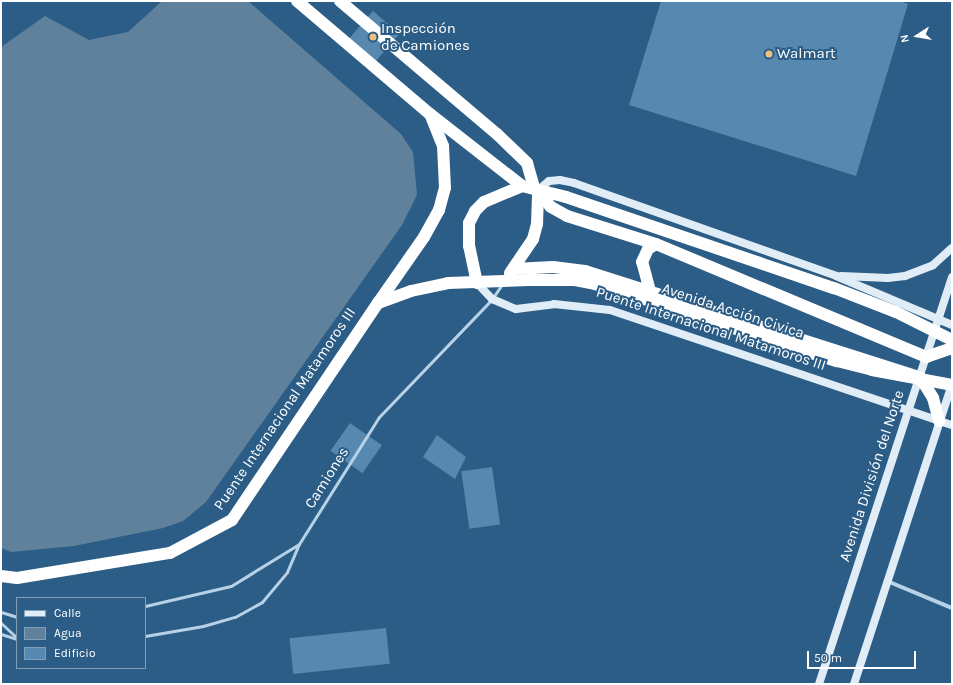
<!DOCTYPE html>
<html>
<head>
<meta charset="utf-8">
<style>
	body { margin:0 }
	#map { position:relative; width:953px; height:685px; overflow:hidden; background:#2b5d86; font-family:Karla,sans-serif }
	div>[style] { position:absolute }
	.water>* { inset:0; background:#5f819c }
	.building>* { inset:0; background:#5788af; transform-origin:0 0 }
	.lane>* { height:3px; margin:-1.5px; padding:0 1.5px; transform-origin:1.5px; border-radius:1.5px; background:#b7d2e7 }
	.street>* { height:4px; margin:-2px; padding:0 2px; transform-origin:2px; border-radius:2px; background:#b7d2e7 }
	.secondary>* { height:8px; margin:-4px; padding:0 4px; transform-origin:4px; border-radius:4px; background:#e0edf7 }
	.highway>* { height:12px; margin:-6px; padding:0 6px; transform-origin:6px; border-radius:6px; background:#fff }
	.highway-bridge>* { height:12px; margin:-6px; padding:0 6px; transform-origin:6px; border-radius:6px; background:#fff }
	.dots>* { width:11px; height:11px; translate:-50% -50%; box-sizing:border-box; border:2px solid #2b5d86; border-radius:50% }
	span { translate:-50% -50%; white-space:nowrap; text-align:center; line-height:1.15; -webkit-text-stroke:4px #2b5d86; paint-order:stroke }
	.poi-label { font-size:15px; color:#fff }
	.left { translate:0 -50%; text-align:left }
	.street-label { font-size:15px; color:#fff }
	.frame { position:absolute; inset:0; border:2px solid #fff; pointer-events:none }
	.legend { position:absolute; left:16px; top:597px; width:130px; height:72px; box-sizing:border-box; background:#2b5d86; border:1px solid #809eb6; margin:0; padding:5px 7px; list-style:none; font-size:12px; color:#fff }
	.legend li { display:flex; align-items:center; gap:8px; height:20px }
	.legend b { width:20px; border:1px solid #809eb6 }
	.north { position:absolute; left:897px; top:16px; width:40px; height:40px; -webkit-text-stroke:3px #2b5d86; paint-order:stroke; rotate:258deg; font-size:11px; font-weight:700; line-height:16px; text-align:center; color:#fff }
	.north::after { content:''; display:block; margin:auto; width:14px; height:18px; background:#fff; clip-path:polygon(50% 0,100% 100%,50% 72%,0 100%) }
	.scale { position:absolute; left:807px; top:651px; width:109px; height:18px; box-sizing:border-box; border:2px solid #fff; border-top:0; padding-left:5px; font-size:12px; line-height:14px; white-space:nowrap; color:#fff; -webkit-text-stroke:3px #2b5d86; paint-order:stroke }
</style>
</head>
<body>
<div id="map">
	<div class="water">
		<div style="clip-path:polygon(162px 1px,248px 1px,401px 134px,413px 152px,417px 195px,402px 225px,206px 502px,183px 521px,163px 528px,74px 546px,11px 552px,1px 548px,1px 47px,45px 16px,89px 40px,128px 32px)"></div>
	</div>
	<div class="building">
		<div style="clip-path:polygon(661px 1px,900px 1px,908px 4px,856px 176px,629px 105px)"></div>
		<div style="left:373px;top:11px;width:35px;height:38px;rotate:41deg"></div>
		<div style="left:350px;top:423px;width:39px;height:34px;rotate:35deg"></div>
		<div style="clip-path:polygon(437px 435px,466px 457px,455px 479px,423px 457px)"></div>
		<div style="left:492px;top:467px;width:58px;height:31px;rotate:82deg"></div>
		<div style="left:386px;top:628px;width:36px;height:97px;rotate:84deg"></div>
	</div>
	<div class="lane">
		<div style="left:145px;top:606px;width:88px;rotate:-13.1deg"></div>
		<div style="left:231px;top:586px;width:80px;rotate:-31.7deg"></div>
		<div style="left:1px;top:612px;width:17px;rotate:17deg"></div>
		<div style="left:1px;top:623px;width:22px;rotate:43deg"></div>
		<div style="left:1px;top:634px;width:16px;rotate:18deg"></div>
		<div style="left:145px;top:636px;width:59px;rotate:-9.8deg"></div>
		<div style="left:203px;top:626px;width:33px;rotate:-16deg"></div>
		<div style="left:235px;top:617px;width:31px;rotate:-29deg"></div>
		<div style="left:262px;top:602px;width:39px;rotate:-50deg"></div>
		<div style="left:287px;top:572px;width:30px;rotate:-67deg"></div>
		<div style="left:299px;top:544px;width:150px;rotate:-57.8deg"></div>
		<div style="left:379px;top:417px;width:163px;rotate:-46.2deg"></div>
		<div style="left:492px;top:299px;width:18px;rotate:-56deg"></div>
	</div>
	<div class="street">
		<div style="left:887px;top:581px;width:70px;rotate:22.6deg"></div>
	</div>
	<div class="secondary">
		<div style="left:538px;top:190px;width:14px;rotate:-39deg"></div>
		<div style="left:549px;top:181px;width:11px;rotate:-5deg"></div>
		<div style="left:560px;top:180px;width:14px;rotate:12deg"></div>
		<div style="left:574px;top:183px;width:278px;rotate:19.5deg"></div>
		<div style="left:836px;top:276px;width:126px;rotate:22.9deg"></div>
		<div style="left:841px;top:276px;width:47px;rotate:2.4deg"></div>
		<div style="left:888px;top:278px;width:17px;rotate:-7deg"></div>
		<div style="left:905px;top:276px;width:30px;rotate:-21deg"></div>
		<div style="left:933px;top:265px;width:25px;rotate:-42deg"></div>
		<div style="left:477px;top:283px;width:22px;rotate:47deg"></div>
		<div style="left:492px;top:299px;width:26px;rotate:23deg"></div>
		<div style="left:516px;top:309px;width:38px;rotate:-7deg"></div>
		<div style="left:554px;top:304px;width:56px;rotate:6.1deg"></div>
		<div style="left:610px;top:310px;width:361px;rotate:18.6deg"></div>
		<div style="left:819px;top:684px;width:428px;rotate:-71.9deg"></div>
		<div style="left:854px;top:684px;width:315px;rotate:-71.9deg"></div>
	</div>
	<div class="highway">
		<div style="left:297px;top:1px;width:175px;rotate:40.4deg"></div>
		<div style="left:430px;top:114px;width:117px;rotate:38deg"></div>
		<div style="left:522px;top:186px;width:45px;rotate:14deg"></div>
		<div style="left:340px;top:1px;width:206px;rotate:40.3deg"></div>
		<div style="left:497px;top:134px;width:42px;rotate:44deg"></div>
		<div style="left:527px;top:163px;width:26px;rotate:74deg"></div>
		<div style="left:538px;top:190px;width:21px;rotate:53deg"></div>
		<div style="left:551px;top:207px;width:18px;rotate:29deg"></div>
		<div style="left:567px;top:216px;width:93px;rotate:17.5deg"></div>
		<div style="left:656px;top:244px;width:293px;rotate:22.7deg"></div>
		<div style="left:926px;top:357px;width:28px;rotate:-19deg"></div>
		<div style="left:514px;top:269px;width:39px;rotate:-3deg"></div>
		<div style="left:553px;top:267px;width:32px;rotate:7deg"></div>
		<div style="left:585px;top:271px;width:351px;rotate:17.6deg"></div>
		<div style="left:920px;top:377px;width:25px;rotate:58deg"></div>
		<div style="left:933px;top:398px;width:24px;rotate:75deg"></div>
		<div style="left:510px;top:273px;width:41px;rotate:-55.9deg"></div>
		<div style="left:533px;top:239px;width:16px;rotate:-75deg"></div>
		<div style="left:537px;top:224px;width:34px;rotate:-88deg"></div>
		<div style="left:477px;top:283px;width:38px;rotate:-102deg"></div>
		<div style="left:469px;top:246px;width:23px;rotate:-90deg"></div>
		<div style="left:469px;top:223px;width:13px;rotate:-63deg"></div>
		<div style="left:475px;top:211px;width:13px;rotate:-45deg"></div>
		<div style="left:484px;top:202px;width:41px;rotate:-22.8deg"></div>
		<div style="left:650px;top:291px;width:30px;rotate:-105deg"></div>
		<div style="left:642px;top:262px;width:14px;rotate:-65deg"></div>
		<div style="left:648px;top:249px;width:9px;rotate:-32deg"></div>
		<div style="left:378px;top:303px;width:80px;rotate:-55.1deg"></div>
		<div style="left:424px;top:237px;width:31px;rotate:-61deg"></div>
		<div style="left:439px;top:210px;width:23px;rotate:-75deg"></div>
		<div style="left:445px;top:188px;width:42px;rotate:-92.7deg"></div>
		<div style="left:443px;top:146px;width:32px;rotate:-112deg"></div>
		<div style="left:1px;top:576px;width:16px;rotate:7deg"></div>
		<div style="left:17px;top:578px;width:155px;rotate:-9.3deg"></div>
		<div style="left:170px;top:553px;width:70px;rotate:-28deg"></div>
		<div style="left:232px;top:520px;width:262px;rotate:-56.1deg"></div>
		<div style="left:378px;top:303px;width:35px;rotate:-20deg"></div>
		<div style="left:411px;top:291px;width:38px;rotate:-12deg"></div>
		<div style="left:448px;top:283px;width:81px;rotate:-2.1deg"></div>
	</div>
	<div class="highway-bridge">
		<div style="left:566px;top:197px;width:283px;rotate:18.8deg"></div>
		<div style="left:834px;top:288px;width:66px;rotate:21.2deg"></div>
		<div style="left:896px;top:312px;width:63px;rotate:26.6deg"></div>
		<div style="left:529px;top:280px;width:46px"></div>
		<div style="left:575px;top:280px;width:20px;rotate:11deg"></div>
		<div style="left:595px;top:284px;width:254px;rotate:17.7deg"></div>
		<div style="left:837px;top:361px;width:36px;rotate:14deg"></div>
		<div style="left:872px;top:370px;width:81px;rotate:10.6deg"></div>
	</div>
	<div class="dots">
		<div style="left:373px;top:37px;background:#edc07f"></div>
		<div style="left:769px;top:54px;background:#edc07f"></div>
	</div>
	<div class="poi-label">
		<span class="left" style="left:381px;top:37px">Inspección<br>de Camiones</span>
		<span class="left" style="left:777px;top:54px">Walmart</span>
	</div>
	<div class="street-label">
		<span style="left:733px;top:311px;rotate:18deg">Avenida Acción Civica</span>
		<span style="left:711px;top:329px;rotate:18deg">Puente Internacional Matamoros III</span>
		<span style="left:285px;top:409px;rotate:-56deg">Puente Internacional Matamoros III</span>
		<span style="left:872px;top:476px;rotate:-72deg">Avenida División del Norte</span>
		<span style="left:327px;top:478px;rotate:-58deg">Camiones</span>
	</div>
	<div class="frame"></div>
	<ul class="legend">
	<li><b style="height:5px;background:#e0edf7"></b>Calle</li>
	<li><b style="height:11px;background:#5f819c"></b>Agua</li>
	<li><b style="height:11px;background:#5788af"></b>Edificio</li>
	</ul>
	<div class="north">N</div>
	<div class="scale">50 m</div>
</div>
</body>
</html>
